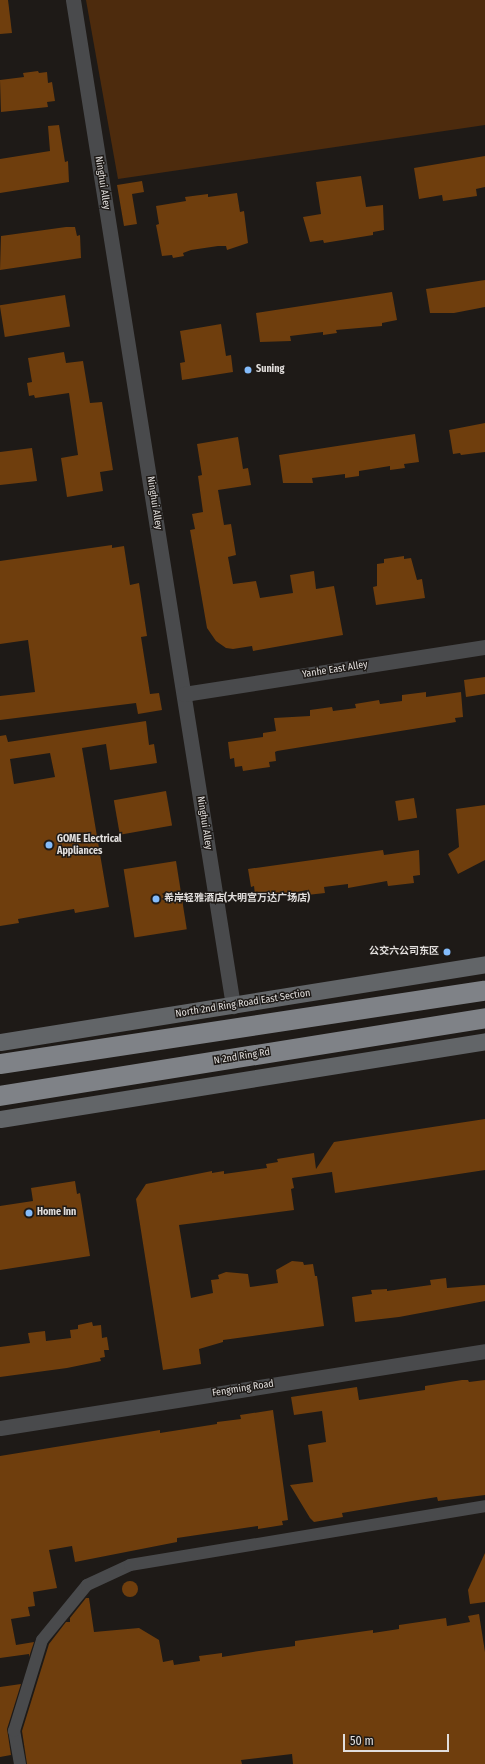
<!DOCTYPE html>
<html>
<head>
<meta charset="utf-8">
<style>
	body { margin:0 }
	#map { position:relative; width:485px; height:1764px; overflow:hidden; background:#1e1a17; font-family:"Fira Sans Condensed","Noto Sans SC",sans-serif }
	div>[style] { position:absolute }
	.green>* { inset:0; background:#4d2b0d }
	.building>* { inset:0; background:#6f3e0d; transform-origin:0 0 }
	.round { border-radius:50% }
	.minor>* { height:12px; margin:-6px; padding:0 6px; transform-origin:6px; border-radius:6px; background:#494a4c }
	.tertiary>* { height:15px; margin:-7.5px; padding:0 7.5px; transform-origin:7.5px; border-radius:7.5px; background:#494a4c }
	.secondary>* { height:17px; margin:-8.5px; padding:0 8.5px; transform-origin:8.5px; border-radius:8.5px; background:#626568 }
	.trunk>* { height:20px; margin:-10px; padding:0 10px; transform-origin:10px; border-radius:10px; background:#7f8287 }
	.dots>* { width:11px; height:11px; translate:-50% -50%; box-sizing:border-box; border:2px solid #1e1a17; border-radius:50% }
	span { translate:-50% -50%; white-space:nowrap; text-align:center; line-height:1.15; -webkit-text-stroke:3px #1e1a17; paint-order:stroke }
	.street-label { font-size:10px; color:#e1dedc }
	.poi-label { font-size:10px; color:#e1dedc; font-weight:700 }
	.left { translate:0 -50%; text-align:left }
	.right { translate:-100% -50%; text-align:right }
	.scale { position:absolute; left:343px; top:1734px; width:106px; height:18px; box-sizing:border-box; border:2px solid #e1dedc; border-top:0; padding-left:5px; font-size:12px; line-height:14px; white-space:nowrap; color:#e1dedc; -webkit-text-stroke:3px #1e1a17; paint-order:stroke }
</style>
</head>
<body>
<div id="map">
	<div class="green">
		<div style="clip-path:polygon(86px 0,485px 0,485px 125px,118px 179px)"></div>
	</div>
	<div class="building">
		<div style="clip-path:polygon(0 0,8px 0,12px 33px,0 34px)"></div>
		<div style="clip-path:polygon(38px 71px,39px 73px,47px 72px,48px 83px,52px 82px,55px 101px,47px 102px,48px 107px,1px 112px,0 80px,24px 77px,23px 73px)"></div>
		<div style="clip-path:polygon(59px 125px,65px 162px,68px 161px,69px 182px,0 193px,0 159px,50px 151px,48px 126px)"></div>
		<div style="clip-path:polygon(485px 156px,485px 187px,476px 189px,477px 196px,443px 201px,442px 195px,419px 199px,414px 168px)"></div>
		<div style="clip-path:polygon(361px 176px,366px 207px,383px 205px,384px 230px,373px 232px,373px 235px,324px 243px,323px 240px,310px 242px,303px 217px,321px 214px,316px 182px)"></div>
		<div style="clip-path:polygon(142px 181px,144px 192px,132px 194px,137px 224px,124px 226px,117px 185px)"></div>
		<div style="clip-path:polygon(237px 193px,240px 212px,244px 211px,248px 243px,227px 250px,226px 246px,218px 246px,191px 250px,183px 253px,184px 256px,173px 258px,172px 255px,162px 256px,156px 225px,159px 224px,156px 206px,186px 201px,185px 197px,208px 194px,208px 197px)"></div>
		<div style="clip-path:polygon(66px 227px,75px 227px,77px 236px,80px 235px,81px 258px,0 270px,1px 236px)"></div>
		<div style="clip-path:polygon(485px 280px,485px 307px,454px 313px,430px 313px,426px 289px)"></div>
		<div style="clip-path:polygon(392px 292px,397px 320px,382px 323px,382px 326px,336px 330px,337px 333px,323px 335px,323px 332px,290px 336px,291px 341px,260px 342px,256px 313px)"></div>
		<div style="left:65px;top:295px;width:32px;height:66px;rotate:81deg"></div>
		<div style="clip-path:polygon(221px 324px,226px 356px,231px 355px,233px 372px,182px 380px,180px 363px,185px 362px,180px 331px)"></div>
		<div style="clip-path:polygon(64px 352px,66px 363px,83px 361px,90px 403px,102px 402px,113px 470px,100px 472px,103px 491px,67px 497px,61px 458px,78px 455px,69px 393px,35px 398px,34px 395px,29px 396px,27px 383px,32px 382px,28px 358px)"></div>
		<div style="clip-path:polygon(485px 423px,485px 452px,461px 455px,460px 453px,453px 454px,449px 430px)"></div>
		<div style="clip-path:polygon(415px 434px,419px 462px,404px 464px,405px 468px,390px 470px,390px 466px,359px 471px,359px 476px,345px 478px,345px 474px,312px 478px,313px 483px,283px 483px,279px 455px)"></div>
		<div style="clip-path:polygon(238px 437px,243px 469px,248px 468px,251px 485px,218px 490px,224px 525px,231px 524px,236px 555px,228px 557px,233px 584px,256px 581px,260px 598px,293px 593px,290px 575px,314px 571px,316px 589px,334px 586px,343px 635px,253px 651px,252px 646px,233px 649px,226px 648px,216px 641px,207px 628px,190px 530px,195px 529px,192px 514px,203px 512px,198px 476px,202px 475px,197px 444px)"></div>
		<div style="clip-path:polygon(32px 448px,37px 481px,0 485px,0 452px)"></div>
		<div style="clip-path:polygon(112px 545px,112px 548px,124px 546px,130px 585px,139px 583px,147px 636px,141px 637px,150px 694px,159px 693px,162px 710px,138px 714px,136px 703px,0 720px,0 696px,35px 692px,28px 640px,0 644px,0 561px)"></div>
		<div style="clip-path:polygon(404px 556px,404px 559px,411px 558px,417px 580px,422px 579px,425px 598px,376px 605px,373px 587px,377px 586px,377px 564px,384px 563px,384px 559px)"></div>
		<div style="clip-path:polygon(485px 677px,485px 694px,466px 697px,464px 680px)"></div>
		<div style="clip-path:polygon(426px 692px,426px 697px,461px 692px,463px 717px,455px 718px,456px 722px,277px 751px,275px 752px,276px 761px,269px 762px,270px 767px,243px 771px,242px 766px,235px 767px,234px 758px,230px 759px,228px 742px,263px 737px,263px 733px,276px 731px,274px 718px,310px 716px,310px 710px,332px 707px,333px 711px,356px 708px,355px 704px,379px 700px,380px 704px,402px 701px,402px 695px)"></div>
		<div style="clip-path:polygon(evenodd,146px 721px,149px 745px,154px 744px,157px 763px,110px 770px,106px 744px,82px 748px,109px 907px,75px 913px,74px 909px,18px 919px,19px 923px,0 926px,0 736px,6px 735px,8px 742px,146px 721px,50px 753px,55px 777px,14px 784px,10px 759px,50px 753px)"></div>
		<div style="left:166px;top:791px;width:35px;height:53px;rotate:80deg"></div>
		<div style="left:414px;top:798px;width:20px;height:19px;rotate:81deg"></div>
		<div style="clip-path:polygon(485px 805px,485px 860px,458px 874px,448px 854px,459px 847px,456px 809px)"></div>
		<div style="clip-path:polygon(383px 850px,384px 855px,419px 850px,420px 875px,413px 876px,414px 883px,388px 886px,387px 881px,348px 888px,348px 884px,324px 887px,325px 893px,307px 895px,307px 890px,266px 898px,265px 893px,255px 895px,254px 886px,251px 887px,248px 869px)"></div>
		<div style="left:176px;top:861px;width:69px;height:53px;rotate:81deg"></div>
		<div style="clip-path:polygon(485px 1119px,485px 1170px,335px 1193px,332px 1172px,292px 1178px,294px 1188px,291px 1189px,294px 1210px,179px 1225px,191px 1298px,213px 1293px,211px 1280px,219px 1279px,218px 1275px,226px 1272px,248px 1274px,250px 1287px,278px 1283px,276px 1270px,292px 1261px,303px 1262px,304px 1265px,313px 1264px,315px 1276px,317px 1276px,324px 1326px,223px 1340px,223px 1342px,199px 1349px,201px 1364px,163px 1370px,136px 1199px,146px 1184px,212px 1171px,212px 1173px,224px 1171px,224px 1174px,267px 1168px,266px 1164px,278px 1162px,277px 1159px,314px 1153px,316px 1169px,334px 1142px)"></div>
		<div style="clip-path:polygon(75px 1181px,77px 1194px,80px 1193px,90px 1256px,0 1270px,0 1206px,33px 1201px,31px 1188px)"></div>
		<div style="clip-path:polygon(446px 1278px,447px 1288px,485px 1285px,485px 1301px,399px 1317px,355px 1322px,352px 1297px,372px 1294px,371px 1290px,387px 1289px,387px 1291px,431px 1285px,430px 1280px)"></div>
		<div style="clip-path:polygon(92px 1322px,93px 1326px,101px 1325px,102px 1338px,107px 1337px,109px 1350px,104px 1350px,105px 1357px,100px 1358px,101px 1361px,67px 1368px,0 1377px,0 1347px,30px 1343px,28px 1333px,45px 1331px,46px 1341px,71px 1338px,70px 1330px,78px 1329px,78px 1325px)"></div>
		<div style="clip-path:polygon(462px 1380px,468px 1380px,469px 1382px,485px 1380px,485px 1495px,438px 1501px,437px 1497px,412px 1501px,342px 1513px,343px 1517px,314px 1522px,310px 1518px,290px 1485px,313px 1482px,308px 1445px,326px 1442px,322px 1411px,294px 1415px,291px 1397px,357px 1387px,359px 1400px,425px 1390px,425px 1386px)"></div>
		<div style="clip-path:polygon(273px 1410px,288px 1520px,282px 1521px,283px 1525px,258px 1529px,258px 1526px,177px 1538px,177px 1542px,75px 1562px,72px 1546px,49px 1550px,57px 1588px,33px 1592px,35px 1606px,28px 1607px,30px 1616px,11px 1619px,16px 1645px,34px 1642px,29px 1657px,29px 1654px,0 1658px,0 1456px,160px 1430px,160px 1433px,217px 1424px,217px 1422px,241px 1419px,240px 1415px)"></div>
		<div style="clip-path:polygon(485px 1553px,485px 1602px,470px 1604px,468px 1590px)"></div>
		<div class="round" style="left:122px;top:1581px;width:16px;height:16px"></div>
		<div style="clip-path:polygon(86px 1598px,89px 1598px,94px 1632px,139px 1628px,159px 1640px,163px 1662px,173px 1660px,174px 1665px,200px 1661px,199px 1656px,222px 1653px,222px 1657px,259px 1651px,295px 1646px,295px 1641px,373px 1630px,373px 1633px,399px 1629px,399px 1625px,446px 1618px,447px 1626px,470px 1622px,468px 1616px,479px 1614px,485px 1652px,485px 1764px,293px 1764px,292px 1754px,241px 1760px,242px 1764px,27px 1764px,22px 1731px,49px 1644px,66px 1622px,70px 1622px,70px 1618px)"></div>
		<div style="clip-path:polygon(21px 1684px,7px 1729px,11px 1755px,0 1757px,0 1687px)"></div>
	</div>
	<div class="minor">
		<div style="left:20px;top:1764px;width:34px;rotate:-100deg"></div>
		<div style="left:14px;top:1731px;width:95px;rotate:-72.9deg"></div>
		<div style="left:42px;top:1640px;width:71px;rotate:-50.7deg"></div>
		<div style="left:87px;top:1585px;width:47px;rotate:-24.9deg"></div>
		<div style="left:130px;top:1565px;width:360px;rotate:-9.4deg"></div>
	</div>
	<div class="tertiary">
		<div style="left:73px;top:0;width:1019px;rotate:80.96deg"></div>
		<div style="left:184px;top:694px;width:305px;rotate:-8.9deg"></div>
		<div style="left:0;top:1428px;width:491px;rotate:-9deg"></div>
	</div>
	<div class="secondary">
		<div style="left:0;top:1042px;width:491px;rotate:-9.1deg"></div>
		<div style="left:0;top:1119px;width:491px;rotate:-9.1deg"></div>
	</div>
	<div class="trunk">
		<div style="left:0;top:1064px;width:490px;rotate:-8.6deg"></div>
		<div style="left:0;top:1096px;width:491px;rotate:-9.1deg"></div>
	</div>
	<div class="dots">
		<div style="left:248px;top:370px;background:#84bcfb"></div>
		<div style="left:49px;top:845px;background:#84bcfb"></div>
		<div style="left:156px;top:899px;background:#84bcfb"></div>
		<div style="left:447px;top:952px;background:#84bcfb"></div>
		<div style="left:29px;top:1213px;background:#84bcfb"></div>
	</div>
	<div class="street-label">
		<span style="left:102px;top:183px;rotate:81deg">Ninghui Alley</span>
		<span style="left:154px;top:503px;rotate:81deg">Ninghui Alley</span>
		<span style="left:335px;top:670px;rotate:-9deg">Yanhe East Alley</span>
		<span style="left:204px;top:823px;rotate:81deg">Ninghui Alley</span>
		<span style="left:243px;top:1004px;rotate:-9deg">North 2nd Ring Road East Section</span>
		<span style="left:242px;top:1057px;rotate:-9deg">N 2nd Ring Rd</span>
		<span style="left:243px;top:1389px;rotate:-9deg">Fengming Road</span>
	</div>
	<div class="poi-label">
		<span class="left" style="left:256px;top:370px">Suning</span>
		<span class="left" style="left:57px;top:845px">GOME Electrical<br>Appliances</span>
		<span class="left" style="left:164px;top:899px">希岸轻雅酒店(大明宫万达广场店)</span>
		<span class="right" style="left:439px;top:952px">公交六公司东区</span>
		<span class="left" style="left:37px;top:1213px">Home Inn</span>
	</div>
	<div class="scale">50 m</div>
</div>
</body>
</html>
